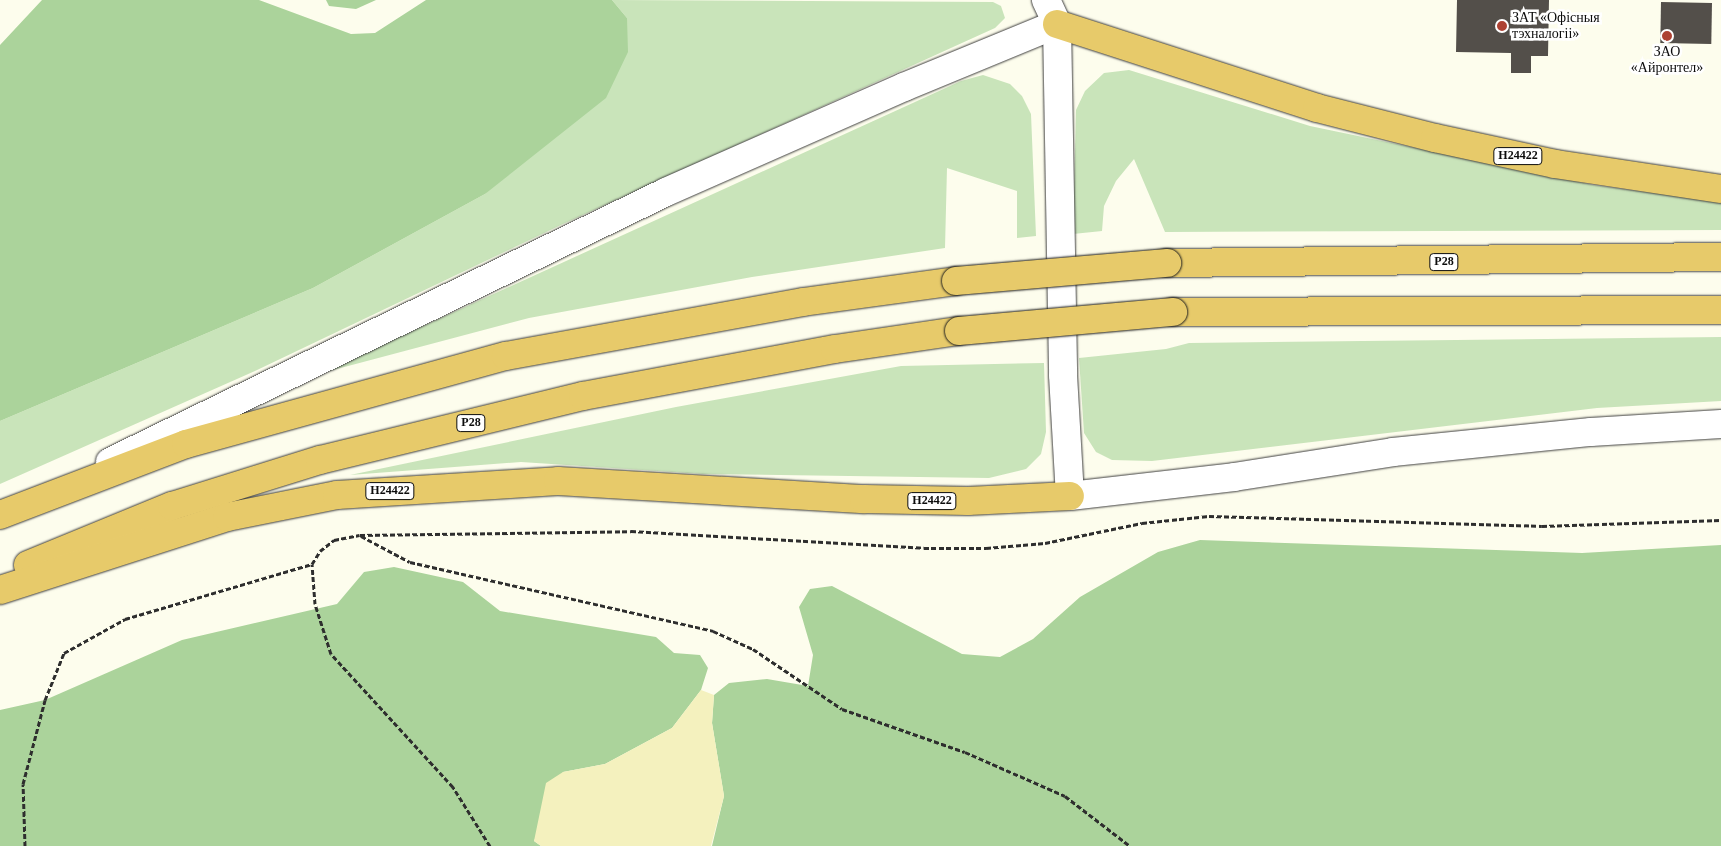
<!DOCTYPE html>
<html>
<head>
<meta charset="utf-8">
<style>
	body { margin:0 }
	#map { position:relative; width:1721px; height:846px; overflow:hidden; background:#fdfded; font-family:"Times New Roman",serif }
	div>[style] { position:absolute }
	.green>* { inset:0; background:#c9e4ba }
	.forest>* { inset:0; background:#abd39b }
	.sand>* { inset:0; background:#f4f1be }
	.building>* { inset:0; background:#534f4a; transform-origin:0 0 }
	.path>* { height:3px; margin-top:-1.5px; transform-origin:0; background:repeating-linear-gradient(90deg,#2e2e2e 0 5px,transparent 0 7.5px) }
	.roads { filter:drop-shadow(0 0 1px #3f3f3f) drop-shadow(0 0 1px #3f3f3f) }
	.tertiary>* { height:28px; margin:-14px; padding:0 14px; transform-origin:14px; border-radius:14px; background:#fff }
	.trunk>* { height:28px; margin:-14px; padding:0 14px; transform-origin:14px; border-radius:14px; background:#e7ca6a }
	.bridges { filter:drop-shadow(0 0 1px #1d1d1d) drop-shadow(0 0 1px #1d1d1d) }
	.trunk-bridge>* { height:28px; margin:-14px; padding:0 14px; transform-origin:14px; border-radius:14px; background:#e7ca6a }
	.dots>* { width:14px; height:14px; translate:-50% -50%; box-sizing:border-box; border:2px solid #fff; border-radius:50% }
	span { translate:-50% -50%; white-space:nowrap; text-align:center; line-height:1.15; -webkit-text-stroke:5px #fff; paint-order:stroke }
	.shield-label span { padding:1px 4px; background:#fff; border:1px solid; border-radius:4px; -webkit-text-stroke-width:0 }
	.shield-label { font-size:12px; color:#0c0c0c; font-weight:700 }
	.poi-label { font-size:14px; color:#0c0c0c }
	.left { translate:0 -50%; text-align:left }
</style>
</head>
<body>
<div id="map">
	<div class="green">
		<div style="clip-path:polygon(612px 0,993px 2px,1001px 6px,1005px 18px,995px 28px,563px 224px,255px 371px,0 484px,0 421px,313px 288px,485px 194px,627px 18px)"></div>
		<div style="clip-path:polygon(1129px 70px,1310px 126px,1593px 185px,1721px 202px,1721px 230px,1165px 232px,1134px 159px,1116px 181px,1104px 206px,1102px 231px,1073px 234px,1076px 110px,1085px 91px,1104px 73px)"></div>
		<div style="clip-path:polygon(983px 75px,1010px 84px,1022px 96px,1031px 114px,1036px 236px,1017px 238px,1017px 191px,947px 168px,945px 248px,752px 277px,529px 318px,318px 374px,961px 81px)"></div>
		<div style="clip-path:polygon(1721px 337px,1721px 401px,1597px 408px,1152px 461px,1112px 460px,1096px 452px,1084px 433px,1079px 358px,1166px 349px,1189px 343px)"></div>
		<div style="clip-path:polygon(1044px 363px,1046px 432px,1041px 454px,1026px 469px,989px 478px,703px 474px,521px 462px,350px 475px,676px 407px,901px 366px)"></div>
	</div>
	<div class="forest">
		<div style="clip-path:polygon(42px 0,259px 0,351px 34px,375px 33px,426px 0,612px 0,627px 18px,628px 52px,606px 98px,485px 194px,313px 288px,0 421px,0 45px)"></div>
		<div style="clip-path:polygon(326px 0,376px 0,356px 9px,329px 6px)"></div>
		<div style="clip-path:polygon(1200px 540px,1582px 553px,1721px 545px,1721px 846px,712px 846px,724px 796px,712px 723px,714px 695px,729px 683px,767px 679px,808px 686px,813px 655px,799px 607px,810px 589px,832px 586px,962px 654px,1000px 657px,1033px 639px,1080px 597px,1158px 552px)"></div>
		<div style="clip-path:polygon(394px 567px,463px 582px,500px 611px,656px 637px,674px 653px,700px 655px,708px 668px,701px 690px,672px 728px,605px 764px,563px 772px,534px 841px,541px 846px,0 846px,0 710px,45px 700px,182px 640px,337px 604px,364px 572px)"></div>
	</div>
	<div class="sand">
		<div style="clip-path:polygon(701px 690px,714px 695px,712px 723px,724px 796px,711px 846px,541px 846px,534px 841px,546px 783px,563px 772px,605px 764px,672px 728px)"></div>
	</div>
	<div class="building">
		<div style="clip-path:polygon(1457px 0,1549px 0,1548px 56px,1531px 56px,1531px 73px,1511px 73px,1511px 53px,1456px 52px)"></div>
		<div style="left:1661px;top:2px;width:51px;height:41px;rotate:1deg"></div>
	</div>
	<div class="path">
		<div style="left:361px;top:536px;width:55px;rotate:28deg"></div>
		<div style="left:410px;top:562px;width:311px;rotate:12.8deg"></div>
		<div style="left:713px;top:631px;width:44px;rotate:24.2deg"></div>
		<div style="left:753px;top:649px;width:107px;rotate:34deg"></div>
		<div style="left:842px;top:709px;width:130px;rotate:19.3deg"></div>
		<div style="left:965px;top:752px;width:109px;rotate:23.7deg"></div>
		<div style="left:1065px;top:796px;width:82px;rotate:37.6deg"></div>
		<div style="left:25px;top:846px;width:62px;rotate:-91.8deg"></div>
		<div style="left:23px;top:784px;width:87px;rotate:-75.3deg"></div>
		<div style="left:45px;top:700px;width:51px;rotate:-68deg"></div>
		<div style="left:64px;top:653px;width:70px;rotate:-29.1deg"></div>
		<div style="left:125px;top:619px;width:195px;rotate:-16.4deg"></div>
		<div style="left:490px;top:846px;width:70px;rotate:-122.1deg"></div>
		<div style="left:453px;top:787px;width:180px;rotate:-132.5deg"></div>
		<div style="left:331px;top:654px;width:52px;rotate:-107.7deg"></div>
		<div style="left:315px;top:604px;width:40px;rotate:-94.3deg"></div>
		<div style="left:312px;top:564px;width:15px;rotate:-58deg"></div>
		<div style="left:320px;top:551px;width:18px;rotate:-38deg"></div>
		<div style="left:334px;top:540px;width:26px;rotate:-11deg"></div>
		<div style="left:360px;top:535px;width:271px;rotate:-0.8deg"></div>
		<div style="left:631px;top:531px;width:293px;rotate:3.3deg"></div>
		<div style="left:924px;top:548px;width:62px"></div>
		<div style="left:986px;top:548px;width:59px;rotate:-4.8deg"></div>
		<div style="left:1045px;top:543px;width:99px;rotate:-11.7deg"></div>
		<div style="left:1142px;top:523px;width:67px;rotate:-6deg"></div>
		<div style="left:1209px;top:516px;width:333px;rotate:1.7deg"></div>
		<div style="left:1542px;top:526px;width:179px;rotate:-1.9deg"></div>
	</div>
	<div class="roads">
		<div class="tertiary">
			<div style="left:1046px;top:0;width:26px;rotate:65deg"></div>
			<div style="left:1057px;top:24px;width:351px;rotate:89deg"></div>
			<div style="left:1063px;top:375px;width:121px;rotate:86.7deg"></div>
			<div style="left:1070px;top:496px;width:165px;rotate:-6.6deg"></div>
			<div style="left:1234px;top:477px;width:161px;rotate:-8.9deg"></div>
			<div style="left:1393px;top:452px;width:199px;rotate:-5.8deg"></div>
			<div style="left:1591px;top:432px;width:130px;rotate:-3.5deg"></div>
			<div style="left:110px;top:462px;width:618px;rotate:-25.9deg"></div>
			<div style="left:666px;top:192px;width:260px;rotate:-23.8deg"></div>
			<div style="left:904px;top:87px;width:165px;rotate:-22.4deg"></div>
		</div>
		<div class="trunk">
			<div style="left:1057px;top:24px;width:273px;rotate:17.9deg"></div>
			<div style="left:1317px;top:108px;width:122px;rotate:14.3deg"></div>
			<div style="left:1435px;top:138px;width:123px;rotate:12.2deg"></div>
			<div style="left:1555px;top:164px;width:168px;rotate:8.6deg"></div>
			<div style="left:1167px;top:263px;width:554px;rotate:-0.62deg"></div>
			<div style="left:1173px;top:312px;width:548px;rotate:-0.21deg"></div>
			<div style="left:0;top:515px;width:199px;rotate:-20.9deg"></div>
			<div style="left:186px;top:444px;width:332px;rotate:-15.4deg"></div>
			<div style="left:506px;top:356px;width:302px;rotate:-10.3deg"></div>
			<div style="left:803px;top:302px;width:154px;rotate:-7.8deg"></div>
			<div style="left:28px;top:565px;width:156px;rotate:-22.3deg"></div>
			<div style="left:172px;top:506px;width:155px;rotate:-17.3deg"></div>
			<div style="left:320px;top:460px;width:271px;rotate:-13.7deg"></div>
			<div style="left:583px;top:396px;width:256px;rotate:-10.6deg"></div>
			<div style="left:835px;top:349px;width:125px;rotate:-8.3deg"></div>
			<div style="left:0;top:590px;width:238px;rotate:-17.8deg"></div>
			<div style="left:227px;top:517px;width:112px;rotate:-11.3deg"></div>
			<div style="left:337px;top:495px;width:221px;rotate:-3.6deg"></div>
			<div style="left:558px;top:481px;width:307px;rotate:3.4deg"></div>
			<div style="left:864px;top:499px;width:104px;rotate:1.1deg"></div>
			<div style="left:968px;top:501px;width:102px;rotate:-2.8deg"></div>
		</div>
	</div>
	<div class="bridges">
		<div class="trunk-bridge">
			<div style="left:956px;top:281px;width:212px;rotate:-4.9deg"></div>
			<div style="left:959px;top:331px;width:215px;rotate:-5.1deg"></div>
		</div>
	</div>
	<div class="dots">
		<div style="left:1502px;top:26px;background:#ad4233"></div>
		<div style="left:1667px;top:36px;background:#ad4233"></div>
	</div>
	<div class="shield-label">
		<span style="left:1518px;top:156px">Н24422</span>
		<span style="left:1444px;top:262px">Р28</span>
		<span style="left:471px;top:423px">Р28</span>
		<span style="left:390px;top:491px">Н24422</span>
		<span style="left:932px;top:501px">Н24422</span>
	</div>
	<div class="poi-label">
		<span class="left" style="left:1512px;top:26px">ЗАТ «Офісныя<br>тэхналогіі»</span>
		<span style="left:1667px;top:60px">ЗАО<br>«Айронтел»</span>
	</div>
</div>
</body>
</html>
